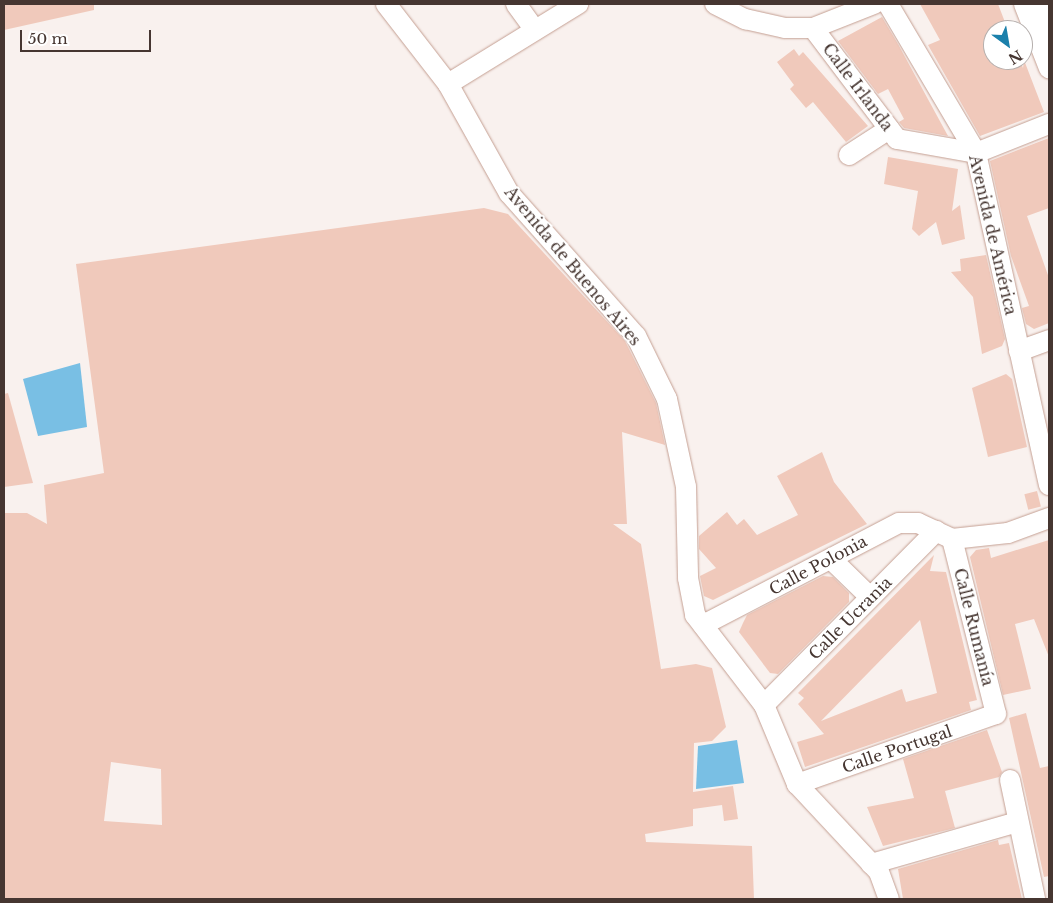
<!DOCTYPE html>
<html>
<head>
<meta charset="utf-8">
<style>
	body { margin:0 }
	#map { position:relative; width:1053px; height:903px; overflow:hidden; background:#f9f1ee; font-family:"Libre Baskerville",serif }
	div>[style] { position:absolute }
	.water>* { inset:0; background:#79bfe4 }
	.building>* { inset:0; background:#f0c9bb; transform-origin:0 0 }
	.roads { filter:drop-shadow(0 0 1px #c49f92) drop-shadow(0 0 1px #c49f92) }
	.minor>* { height:20px; margin:-10px; padding:0 10px; transform-origin:10px; border-radius:10px; background:#fff }
	.major>* { height:25px; margin:-12.5px; padding:0 12.5px; transform-origin:12.5px; border-radius:12.5px; background:#fff }
	span { translate:-50% -50%; white-space:nowrap; text-align:center; line-height:1.15; -webkit-text-stroke:4px #fff; paint-order:stroke }
	.street-label { font-size:16px; color:#463631 }
	.frame { position:absolute; inset:0; border:5px solid #463631; pointer-events:none }
	.north { position:absolute; left:983px; top:20px; width:50px; height:50px; box-sizing:border-box; background:#fff; border:1px solid #b5afad; border-radius:50%; rotate:148deg; font-size:14px; font-weight:700; line-height:20px; text-align:center; color:#463631 }
	.north::after { content:''; display:block; margin:auto; width:18px; height:22px; background:#1b80ab; clip-path:polygon(50% 0,100% 100%,50% 72%,0 100%) }
	.scale { position:absolute; left:20px; top:30px; width:131px; height:22px; box-sizing:border-box; border:2px solid #463631; border-top:0; padding-left:6px; font-size:15px; line-height:18px; white-space:nowrap; color:#463631; -webkit-text-stroke:4px #fff; paint-order:stroke }
</style>
</head>
<body>
<div id="map">
	<div class="water">
		<div style="clip-path:polygon(80px 363px,87px 427px,38px 436px,23px 379px)"></div>
		<div style="clip-path:polygon(737px 740px,744px 783px,696px 789px,698px 746px)"></div>
	</div>
	<div class="building">
		<div style="clip-path:polygon(4px 4px,94px 4px,94px 10px,4px 30px)"></div>
		<div style="clip-path:polygon(920px 4px,998px 4px,1008px 30px,993px 30px,993px 60px,1020px 60px,1023px 68px,1024px 60px,1044px 112px,980px 136px,928px 45px,940px 40px)"></div>
		<div style="clip-path:polygon(882px 17px,898px 44px,948px 136px,904px 128px,899px 122px,904px 119px,888px 89px,878px 94px,838px 41px)"></div>
		<div style="clip-path:polygon(794px 49px,799px 56px,803px 52px,868px 126px,846px 142px,813px 102px,806px 108px,790px 89px,794px 85px,777px 62px)"></div>
		<div style="clip-path:polygon(1049px 138px,1049px 208px,1027px 216px,1049px 278px,1049px 323px,1034px 329px,1026px 324px,1022px 308px,1029px 306px,1011px 256px,990px 161px)"></div>
		<div style="clip-path:polygon(888px 157px,958px 169px,952px 211px,960px 205px,965px 239px,942px 245px,936px 222px,919px 236px,912px 229px,918px 191px,884px 184px)"></div>
		<div style="clip-path:polygon(evenodd,484px 208px,508px 214px,625px 341px,656px 403px,665px 445px,622px 432px,627px 524px,613px 524px,641px 544px,661px 669px,696px 664px,712px 668px,726px 727px,712px 741px,694px 743px,693px 792px,733px 786px,738px 819px,724px 821px,722px 805px,693px 809px,693px 826px,645px 834px,646px 842px,752px 846px,754px 899px,4px 899px,4px 513px,27px 513px,47px 524px,44px 485px,104px 473px,76px 264px,484px 208px,111px 762px,161px 769px,162px 825px,104px 821px,111px 762px)"></div>
		<div style="clip-path:polygon(986px 255px,1005px 339px,1002px 346px,982px 354px,973px 297px,951px 272px,961px 271px,960px 259px)"></div>
		<div style="clip-path:polygon(1006px 374px,1012px 379px,1027px 447px,988px 457px,972px 388px)"></div>
		<div style="clip-path:polygon(8px 393px,33px 483px,4px 487px,4px 394px)"></div>
		<div style="clip-path:polygon(822px 452px,834px 482px,867px 524px,713px 600px,704px 596px,700px 576px,716px 568px,699px 549px,699px 536px,727px 512px,737px 525px,744px 519px,757px 535px,798px 515px,777px 476px)"></div>
		<div style="left:1037px;top:491px;width:16px;height:13px;rotate:76deg"></div>
		<div style="clip-path:polygon(1049px 540px,1049px 657px,1034px 619px,1015px 624px,1031px 689px,1003px 695px,970px 557px,976px 550px,989px 548px,991px 558px)"></div>
		<div style="clip-path:polygon(evenodd,934px 555px,930px 571px,946px 572px,974px 688px,977px 700px,969px 702px,971px 710px,805px 767px,797px 742px,824px 734px,798px 704px,804px 698px,798px 693px,934px 555px,920px 620px,937px 693px,906px 702px,902px 689px,821px 721px,920px 620px)"></div>
		<div style="clip-path:polygon(823px 576px,833px 577px,849px 593px,849px 602px,778px 674px,770px 673px,739px 632px,743px 623px,747px 615px)"></div>
		<div style="clip-path:polygon(1026px 713px,1040px 768px,1049px 766px,1049px 876px,1044px 877px,1009px 718px)"></div>
		<div style="clip-path:polygon(987px 730px,1002px 772px,999px 777px,945px 791px,955px 828px,883px 846px,867px 807px,914px 798px,903px 759px)"></div>
		<div style="clip-path:polygon(998px 840px,999px 845px,1009px 843px,1022px 899px,903px 899px,898px 869px)"></div>
	</div>
	<div class="roads">
		<div class="minor">
			<div style="left:386px;top:4px;width:101px;rotate:52.2deg"></div>
			<div style="left:448px;top:84px;width:125px;rotate:60.8deg"></div>
			<div style="left:509px;top:193px;width:191px;rotate:48.4deg"></div>
			<div style="left:636px;top:336px;width:70px;rotate:63.8deg"></div>
			<div style="left:667px;top:399px;width:90px;rotate:77.8deg"></div>
			<div style="left:686px;top:487px;width:91px;rotate:88.7deg"></div>
			<div style="left:688px;top:578px;width:38px;rotate:79deg"></div>
			<div style="left:695px;top:615px;width:113px;rotate:52.5deg"></div>
			<div style="left:764px;top:705px;width:86px;rotate:67.3deg"></div>
			<div style="left:797px;top:784px;width:120px;rotate:47deg"></div>
			<div style="left:879px;top:872px;width:29px;rotate:70deg"></div>
			<div style="left:516px;top:4px;width:32px;rotate:54deg"></div>
			<div style="left:715px;top:4px;width:34px;rotate:27deg"></div>
			<div style="left:745px;top:19px;width:41px;rotate:12.7deg"></div>
			<div style="left:785px;top:28px;width:28px"></div>
			<div style="left:813px;top:28px;width:66px;rotate:-21.5deg"></div>
			<div style="left:888px;top:4px;width:173px;rotate:59.4deg"></div>
			<div style="left:976px;top:153px;width:340px;rotate:77.6deg"></div>
			<div style="left:1024px;top:4px;width:69px;rotate:68.7deg"></div>
			<div style="left:813px;top:28px;width:139px;rotate:52.9deg"></div>
			<div style="left:897px;top:139px;width:80px;rotate:10deg"></div>
			<div style="left:976px;top:153px;width:79px;rotate:-21.7deg"></div>
			<div style="left:448px;top:84px;width:153px;rotate:-31.6deg"></div>
			<div style="left:849px;top:155px;width:48px;rotate:-33deg"></div>
			<div style="left:1019px;top:351px;width:32px;rotate:-20deg"></div>
			<div style="left:831px;top:559px;width:54px;rotate:44.3deg"></div>
			<div style="left:703px;top:625px;width:221px;rotate:-27.5deg"></div>
			<div style="left:899px;top:523px;width:19px"></div>
			<div style="left:918px;top:523px;width:38px;rotate:25deg"></div>
			<div style="left:952px;top:539px;width:56px;rotate:-6.1deg"></div>
			<div style="left:1008px;top:533px;width:44px;rotate:-20.1deg"></div>
			<div style="left:764px;top:705px;width:245px;rotate:-45.3deg"></div>
			<div style="left:1010px;top:780px;width:122px;rotate:78.1deg"></div>
			<div style="left:797px;top:784px;width:211px;rotate:-19.4deg"></div>
			<div style="left:996px;top:714px;width:180px;rotate:-104.1deg"></div>
			<div style="left:871px;top:864px;width:152px;rotate:-16deg"></div>
		</div>
		<div class="major">
			<div style="left:1041px;top:4px;width:23px;rotate:70deg"></div>
		</div>
	</div>
	<div class="street-label">
		<span style="left:858px;top:87px;rotate:53deg">Calle Irlanda</span>
		<span style="left:993px;top:235px;rotate:77deg">Avenida de América</span>
		<span style="left:573px;top:266px;rotate:50deg">Avenida de Buenos Aires</span>
		<span style="left:818px;top:565px;rotate:-28deg">Calle Polonia</span>
		<span style="left:850px;top:618px;rotate:-45deg">Calle Ucrania</span>
		<span style="left:974px;top:627px;rotate:76deg">Calle Rumanía</span>
		<span style="left:897px;top:749px;rotate:-19deg">Calle Portugal</span>
	</div>
	<div class="frame"></div>
	<div class="north">N</div>
	<div class="scale">50 m</div>
</div>
</body>
</html>
